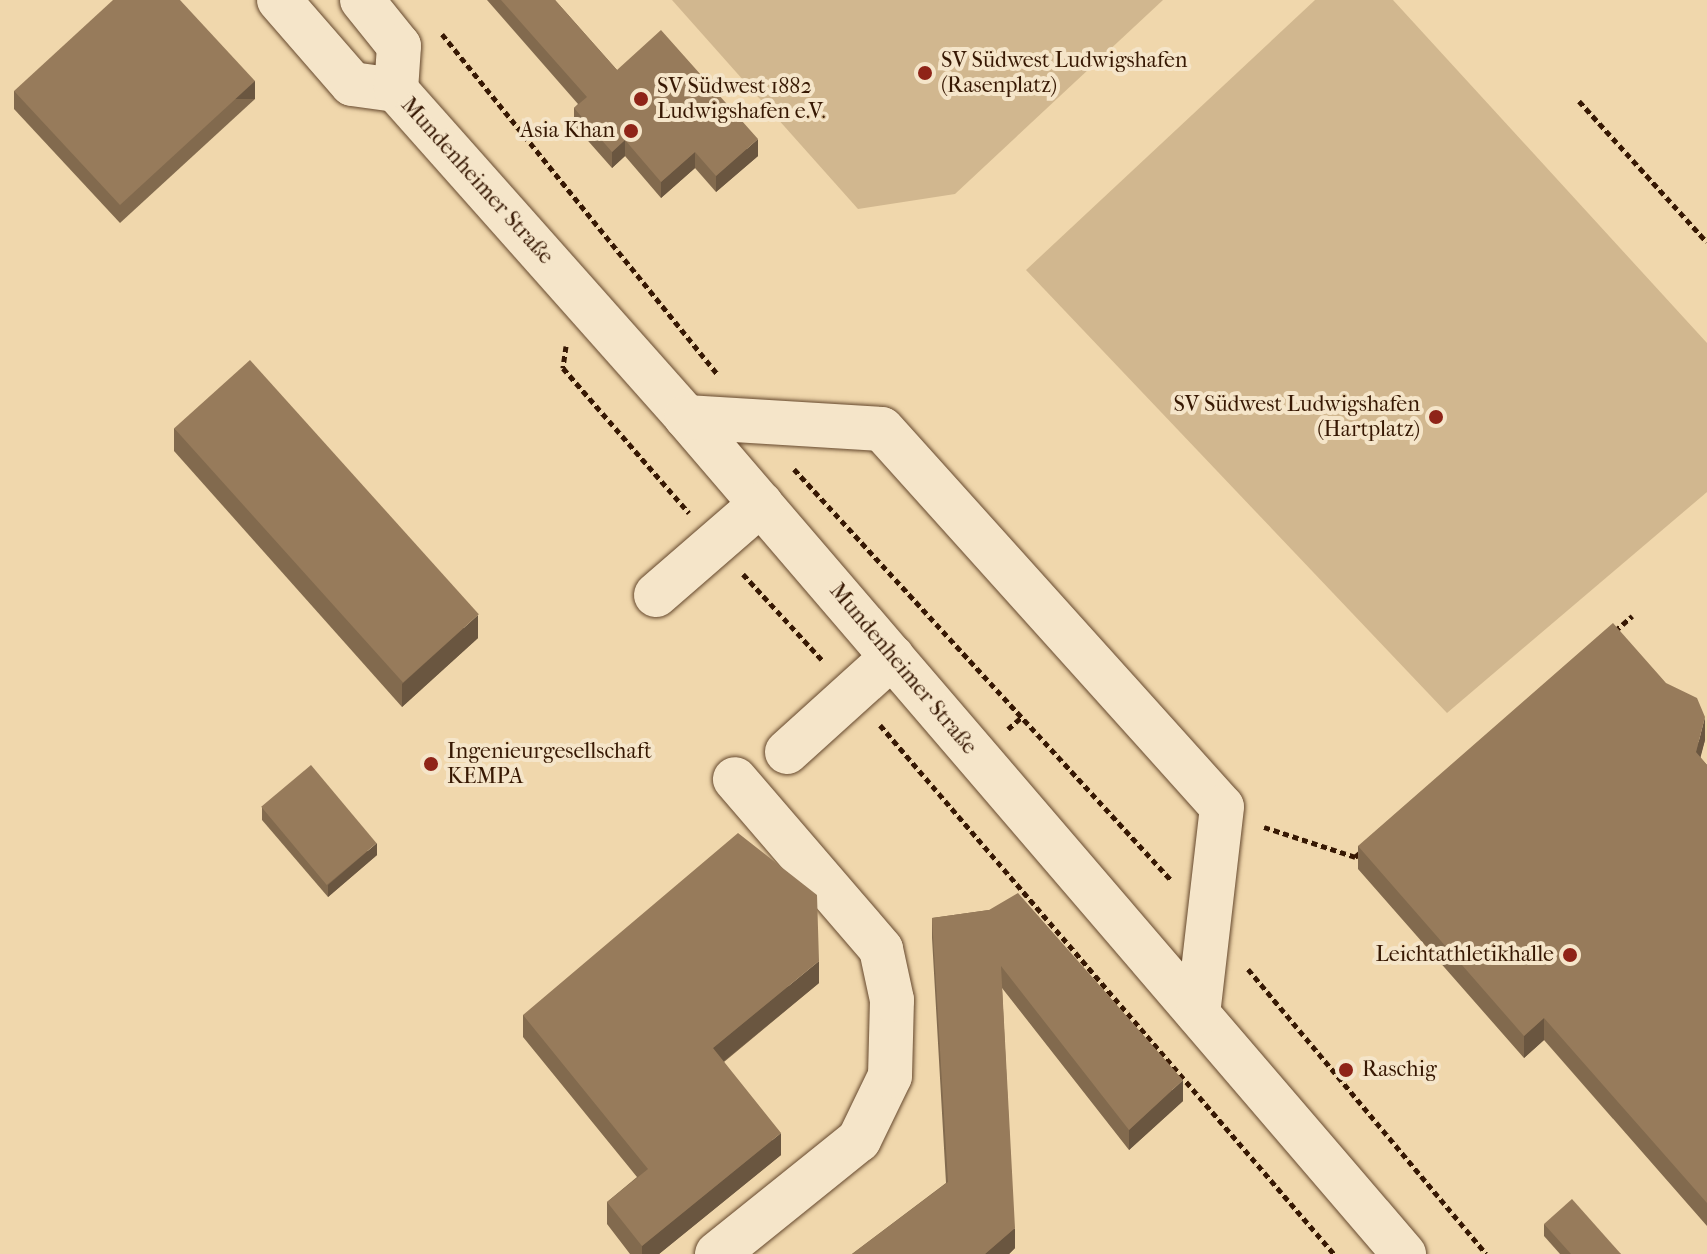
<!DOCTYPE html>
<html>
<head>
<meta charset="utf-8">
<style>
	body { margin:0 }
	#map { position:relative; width:1707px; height:1254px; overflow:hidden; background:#f0d7ac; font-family:"IM FELL French Canon",serif }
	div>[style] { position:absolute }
	.green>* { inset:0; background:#d1b78f }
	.path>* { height:5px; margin-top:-2.5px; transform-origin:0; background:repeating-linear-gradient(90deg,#371803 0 6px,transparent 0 10px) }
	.roads { filter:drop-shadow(0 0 2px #65482d) drop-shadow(0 0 2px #65482d) }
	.minor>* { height:44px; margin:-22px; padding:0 22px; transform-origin:22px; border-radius:22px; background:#f5e5c9 }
	.wall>* { inset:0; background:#826a4e }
	.shaded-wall>* { inset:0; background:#6a5640; transform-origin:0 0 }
	.building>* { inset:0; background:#977b5b; transform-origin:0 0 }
	.dots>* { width:22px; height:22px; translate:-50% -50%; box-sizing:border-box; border:4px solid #f5e5c9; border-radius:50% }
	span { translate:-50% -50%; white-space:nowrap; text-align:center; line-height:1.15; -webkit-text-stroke:8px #f5e5c9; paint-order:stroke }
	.poi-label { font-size:22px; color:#371803 }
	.left { translate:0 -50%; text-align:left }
	.right { translate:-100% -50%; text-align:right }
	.street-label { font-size:22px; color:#371803 }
</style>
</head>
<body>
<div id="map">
	<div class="green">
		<div style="clip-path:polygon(672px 0,1163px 0,955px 194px,858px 209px)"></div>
		<div style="clip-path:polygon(1315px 0,1393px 0,1707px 343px,1707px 492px,1447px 713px,1026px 270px)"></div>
	</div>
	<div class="path">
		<div style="left:442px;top:34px;width:437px;rotate:51deg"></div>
		<div style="left:1579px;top:101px;width:190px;rotate:47.8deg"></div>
		<div style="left:566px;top:346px;width:22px;rotate:98deg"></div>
		<div style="left:563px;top:368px;width:192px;rotate:49deg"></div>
		<div style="left:794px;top:469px;width:558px;rotate:47.47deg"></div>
		<div style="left:743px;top:574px;width:118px;rotate:47.4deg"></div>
		<div style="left:1615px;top:631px;width:23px;rotate:-41deg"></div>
		<div style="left:880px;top:725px;width:697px;rotate:49.36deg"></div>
		<div style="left:1008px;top:729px;width:18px;rotate:-41deg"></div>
		<div style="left:1264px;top:827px;width:96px;rotate:18.2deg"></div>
		<div style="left:1355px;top:857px;width:11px;rotate:-41deg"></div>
		<div style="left:1248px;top:969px;width:371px;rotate:50.1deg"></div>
	</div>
	<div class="roads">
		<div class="minor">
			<div style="left:279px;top:0;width:111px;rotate:49deg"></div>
			<div style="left:352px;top:84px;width:44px;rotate:7.8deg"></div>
			<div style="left:396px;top:90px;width:437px;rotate:48.4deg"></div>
			<div style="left:686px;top:417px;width:1103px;rotate:49.38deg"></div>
			<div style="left:362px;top:0;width:59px;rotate:51.2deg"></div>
			<div style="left:399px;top:46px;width:44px;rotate:93.9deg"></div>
			<div style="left:686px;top:417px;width:196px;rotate:3.5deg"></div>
			<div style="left:882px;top:429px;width:508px;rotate:48.03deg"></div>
			<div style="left:1222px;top:807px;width:208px;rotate:96.6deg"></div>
			<div style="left:656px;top:595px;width:139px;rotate:-40.9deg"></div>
			<div style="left:787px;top:752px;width:142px;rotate:-42.1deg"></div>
			<div style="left:717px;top:1254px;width:182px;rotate:-38.8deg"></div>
			<div style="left:859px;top:1140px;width:71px;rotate:-64.2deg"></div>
			<div style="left:890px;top:1076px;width:76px;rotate:-88.5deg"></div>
			<div style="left:892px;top:1000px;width:52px;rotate:-102.2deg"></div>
			<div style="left:881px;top:949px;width:224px;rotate:-130.7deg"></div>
		</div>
	</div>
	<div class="wall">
		<div style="clip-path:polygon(487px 0,555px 0,617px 70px,758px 156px,716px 192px,695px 168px,661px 198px,625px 156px,612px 168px,574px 125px,574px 108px,578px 104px)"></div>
		<div style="clip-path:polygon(14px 91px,255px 99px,120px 223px,14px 109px)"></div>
		<div style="clip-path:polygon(174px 428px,478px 638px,402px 707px,174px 451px)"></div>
		<div style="clip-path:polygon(1705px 740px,1700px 757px,1707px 765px,1707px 1226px,1544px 1040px,1524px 1058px,1358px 869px,1358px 846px)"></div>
		<div style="clip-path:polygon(262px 807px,377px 855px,328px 897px,262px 820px)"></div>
		<div style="clip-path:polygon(989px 910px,1183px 1101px,1129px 1150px,1002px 988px,1015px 1248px,1009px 1254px,852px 1254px,946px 1183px,932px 938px,932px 918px)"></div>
		<div style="clip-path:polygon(819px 983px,724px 1062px,781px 1155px,659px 1254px,630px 1254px,607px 1224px,607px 1202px,637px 1177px,523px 1037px,523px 1015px)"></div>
		<div style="clip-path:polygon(1544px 1224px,1621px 1254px,1560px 1254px,1544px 1236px)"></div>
	</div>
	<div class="shaded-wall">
		<div style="left:255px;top:81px;width:18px;height:183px;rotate:90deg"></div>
		<div style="clip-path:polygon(758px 139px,758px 156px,716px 192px,716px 176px)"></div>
		<div style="clip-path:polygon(625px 140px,625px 156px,612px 168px,612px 152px)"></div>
		<div style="clip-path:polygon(695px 152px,695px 168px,661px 198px,661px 182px)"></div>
		<div style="clip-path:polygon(478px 615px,478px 638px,402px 707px,402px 684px)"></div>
		<div style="clip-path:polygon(1705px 717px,1705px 740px,1696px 775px,1696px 752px)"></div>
		<div style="clip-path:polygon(377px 843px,377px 855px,328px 897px,328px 885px)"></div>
		<div style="clip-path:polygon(819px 961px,819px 983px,713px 1070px,713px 1048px)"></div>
		<div style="clip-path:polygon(1544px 1018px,1544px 1040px,1524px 1058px,1524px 1036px)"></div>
		<div style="clip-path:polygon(1183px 1080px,1183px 1101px,1129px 1150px,1129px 1130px)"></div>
		<div style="clip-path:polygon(781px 1133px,781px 1155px,659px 1254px,642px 1254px,642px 1246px)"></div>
		<div style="clip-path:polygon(1015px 1228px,1015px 1248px,1009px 1254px,985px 1254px)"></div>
	</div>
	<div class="building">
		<div style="clip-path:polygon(113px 0,180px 0,255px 81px,120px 205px,14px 91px)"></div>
		<div style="clip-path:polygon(501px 0,555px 0,617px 70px,661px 30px,758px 139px,716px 176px,695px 152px,661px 182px,625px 140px,612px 152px,574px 108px,587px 97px)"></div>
		<div style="left:250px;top:360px;width:342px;height:102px;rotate:48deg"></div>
		<div style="clip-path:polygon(1613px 623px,1666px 683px,1697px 698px,1705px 717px,1696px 752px,1707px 765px,1707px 1203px,1544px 1018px,1524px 1036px,1358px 846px)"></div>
		<div style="left:311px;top:765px;width:102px;height:65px;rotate:50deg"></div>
		<div style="clip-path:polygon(738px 833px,817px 895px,819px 961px,713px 1048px,781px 1133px,642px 1246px,607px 1202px,648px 1169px,523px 1015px)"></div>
		<div style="clip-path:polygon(1018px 893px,1183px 1080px,1129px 1130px,1001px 966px,1015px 1228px,985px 1254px,852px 1254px,948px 1182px,932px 918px,989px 910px)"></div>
		<div style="clip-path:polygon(1572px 1199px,1621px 1254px,1571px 1254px,1544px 1224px)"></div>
	</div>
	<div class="dots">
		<div style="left:925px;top:73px;background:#8f2418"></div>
		<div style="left:641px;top:99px;background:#8f2418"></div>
		<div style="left:631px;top:131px;background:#8f2418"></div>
		<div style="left:1436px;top:417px;background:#8f2418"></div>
		<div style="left:431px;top:764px;background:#8f2418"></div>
		<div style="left:1570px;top:955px;background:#8f2418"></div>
		<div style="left:1346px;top:1070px;background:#8f2418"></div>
	</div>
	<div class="poi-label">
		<span class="left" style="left:941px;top:73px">SV Südwest Ludwigshafen<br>(Rasenplatz)</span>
		<span class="left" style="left:657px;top:99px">SV Südwest 1882<br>Ludwigshafen e.V.</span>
		<span class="right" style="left:615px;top:131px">Asia Khan</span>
		<span class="right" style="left:1420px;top:417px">SV Südwest Ludwigshafen<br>(Hartplatz)</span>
		<span class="left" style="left:447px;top:764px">Ingenieurgesellschaft<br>KEMPA</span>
		<span class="right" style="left:1554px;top:955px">Leichtathletikhalle</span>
		<span class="left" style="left:1362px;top:1070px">Raschig</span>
	</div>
	<div class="street-label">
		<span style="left:477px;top:181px;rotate:48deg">Mundenheimer Straße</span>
		<span style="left:903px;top:669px;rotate:50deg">Mundenheimer Straße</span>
	</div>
</div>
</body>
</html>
